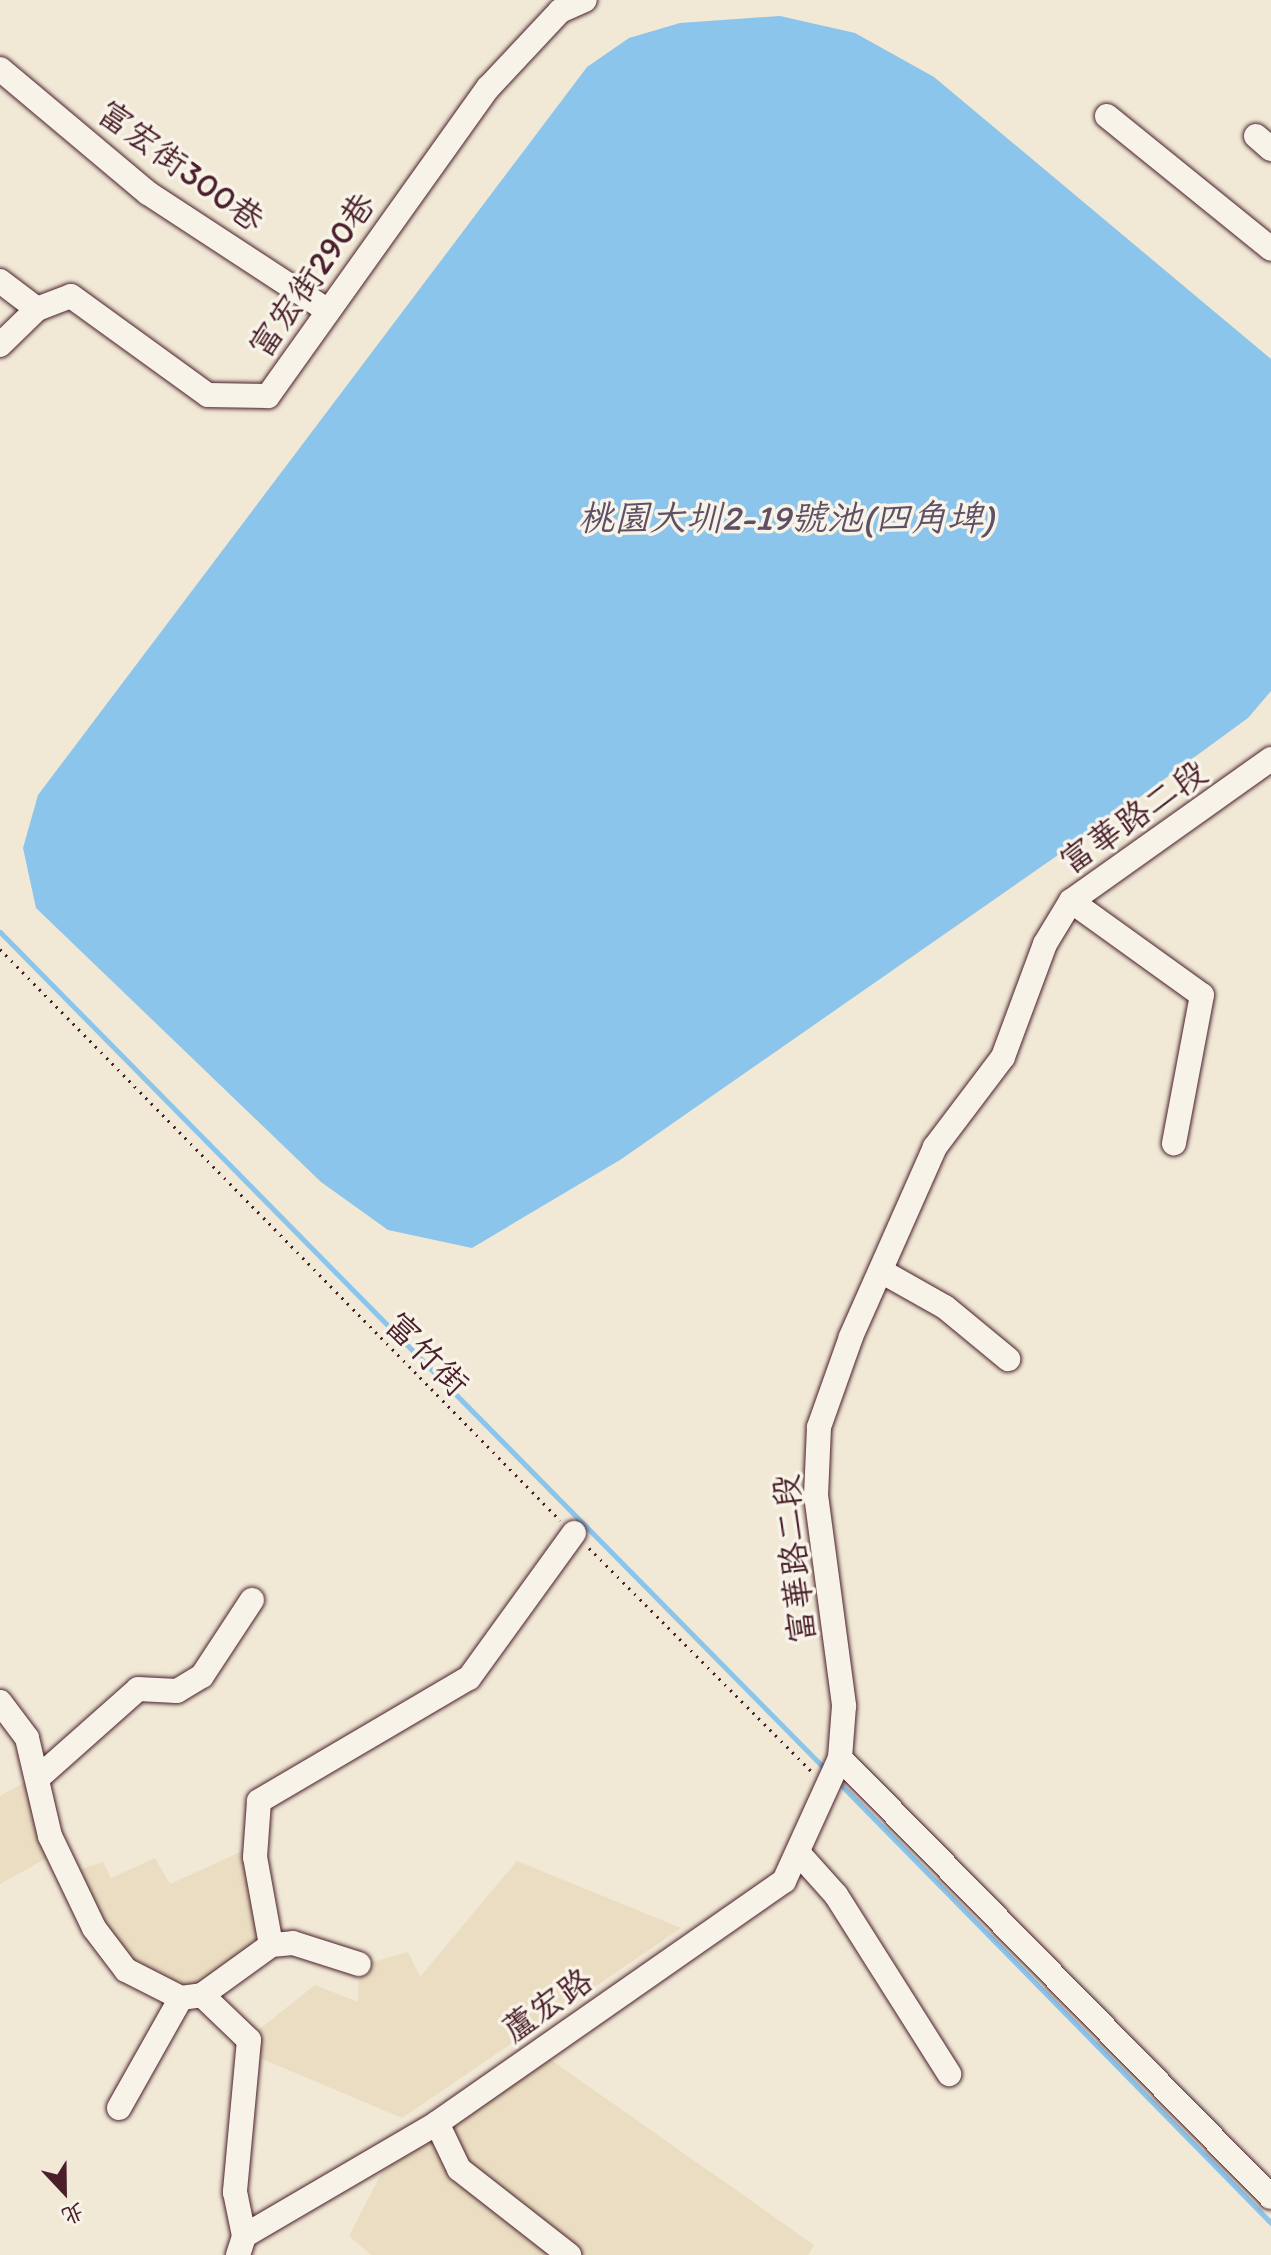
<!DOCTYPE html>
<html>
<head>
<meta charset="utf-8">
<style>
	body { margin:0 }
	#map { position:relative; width:1271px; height:2255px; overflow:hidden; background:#f1e9d6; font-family:Itim,"LXGW WenKai TC",sans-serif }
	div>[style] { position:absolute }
	.built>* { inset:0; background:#eaddc1 }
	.water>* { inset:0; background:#8cc5eb }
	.stream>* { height:5px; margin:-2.5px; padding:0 2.5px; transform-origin:2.5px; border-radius:2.5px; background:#8cc5eb }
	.path>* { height:3px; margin-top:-1.5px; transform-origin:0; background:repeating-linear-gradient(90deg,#4a1f2b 0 2px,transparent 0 8px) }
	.roads { filter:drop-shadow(0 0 2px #4a1f2b) drop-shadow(0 0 2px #4a1f2b) }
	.minor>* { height:24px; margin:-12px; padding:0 12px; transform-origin:12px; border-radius:12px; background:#f7f3e8 }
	span { translate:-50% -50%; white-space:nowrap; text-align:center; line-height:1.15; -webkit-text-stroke:7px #f7f3e8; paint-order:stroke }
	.street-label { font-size:34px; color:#4a1f2b }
	.water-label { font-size:36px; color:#5e5165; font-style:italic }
	.north { position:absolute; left:24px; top:2151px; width:80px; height:80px; -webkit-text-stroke:6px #f7f3e8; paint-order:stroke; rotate:158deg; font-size:22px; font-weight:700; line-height:32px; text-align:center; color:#4a1f2b }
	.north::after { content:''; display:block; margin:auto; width:28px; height:36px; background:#4a1f2b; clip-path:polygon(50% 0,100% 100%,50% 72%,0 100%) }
</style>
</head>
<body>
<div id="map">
	<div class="built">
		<div style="clip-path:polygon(29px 1780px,49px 1857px,0 1884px,0 1796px)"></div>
		<div style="clip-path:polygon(245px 1850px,260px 1936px,198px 1993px,124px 1960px,78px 1870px,103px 1862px,111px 1878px,155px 1858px,170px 1884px)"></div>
		<div style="clip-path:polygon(517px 1861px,681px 1928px,402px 2118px,260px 2058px,252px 2035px,315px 1985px,358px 2002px,359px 1966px,408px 1952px,420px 1977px)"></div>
		<div style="clip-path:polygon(544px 2055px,814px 2245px,808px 2255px,371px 2255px,349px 2236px,382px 2172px)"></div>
	</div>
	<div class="water">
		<div style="clip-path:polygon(780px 16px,855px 33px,934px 77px,1271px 359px,1271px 691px,1248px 718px,1107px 821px,620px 1160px,472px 1248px,388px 1230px,321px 1182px,36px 908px,23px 848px,38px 795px,587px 67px,629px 38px,680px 23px)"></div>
	</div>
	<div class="stream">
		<div style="left:0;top:932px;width:1175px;rotate:45.41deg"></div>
		<div style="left:838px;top:1782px;width:618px;rotate:45.52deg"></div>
	</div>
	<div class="path">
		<div style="left:0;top:949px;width:800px;rotate:45.56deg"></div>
		<div style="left:589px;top:1548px;width:316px;rotate:45.1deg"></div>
	</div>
	<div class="roads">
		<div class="minor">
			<div style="left:0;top:69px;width:193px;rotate:40deg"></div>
			<div style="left:148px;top:193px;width:214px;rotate:33.2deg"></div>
			<div style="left:1107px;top:116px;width:211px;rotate:39deg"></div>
			<div style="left:1256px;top:136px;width:20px;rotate:41deg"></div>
			<div style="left:0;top:281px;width:46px;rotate:37.1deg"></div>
			<div style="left:37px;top:309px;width:36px;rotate:-21deg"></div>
			<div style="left:71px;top:296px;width:169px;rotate:35.9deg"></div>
			<div style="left:208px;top:395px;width:60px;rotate:1deg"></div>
			<div style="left:268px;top:396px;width:379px;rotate:-54.5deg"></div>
			<div style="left:488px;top:88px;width:105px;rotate:-46.9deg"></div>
			<div style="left:560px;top:11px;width:27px;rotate:-24deg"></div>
			<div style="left:0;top:345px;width:52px;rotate:-44.2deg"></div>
			<div style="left:1271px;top:759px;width:245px;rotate:144.6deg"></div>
			<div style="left:1071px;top:901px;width:50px;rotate:121.2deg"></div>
			<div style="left:1045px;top:944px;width:121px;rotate:110.4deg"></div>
			<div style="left:1003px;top:1057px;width:113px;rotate:127.1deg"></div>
			<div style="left:935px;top:1147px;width:208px;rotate:113.9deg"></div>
			<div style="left:851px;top:1337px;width:96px;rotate:109.6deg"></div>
			<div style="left:819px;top:1427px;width:68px;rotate:92.5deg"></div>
			<div style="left:816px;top:1495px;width:213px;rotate:82.4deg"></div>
			<div style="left:844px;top:1706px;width:52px;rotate:94.4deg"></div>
			<div style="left:840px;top:1758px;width:615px;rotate:45.53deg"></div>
			<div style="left:1071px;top:901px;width:161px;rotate:35.7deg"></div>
			<div style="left:1202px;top:995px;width:151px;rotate:100.7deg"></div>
			<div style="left:881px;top:1271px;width:73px;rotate:29.4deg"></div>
			<div style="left:945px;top:1307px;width:82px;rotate:39.5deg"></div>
			<div style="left:0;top:1702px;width:45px;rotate:53.1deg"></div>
			<div style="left:27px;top:1738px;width:101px;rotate:76.8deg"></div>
			<div style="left:50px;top:1836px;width:102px;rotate:64.4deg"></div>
			<div style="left:94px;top:1928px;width:53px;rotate:52.7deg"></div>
			<div style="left:126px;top:1970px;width:62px;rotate:27deg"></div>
			<div style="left:181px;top:1998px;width:21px;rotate:-8deg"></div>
			<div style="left:202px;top:1995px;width:85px;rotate:-35.9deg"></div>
			<div style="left:271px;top:1945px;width:89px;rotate:-100.3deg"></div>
			<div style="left:255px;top:1857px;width:56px;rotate:-85.9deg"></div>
			<div style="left:259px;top:1801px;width:243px;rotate:-30.4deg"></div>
			<div style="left:469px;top:1678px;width:179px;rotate:-54.1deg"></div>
			<div style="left:39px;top:1777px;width:132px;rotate:-41.6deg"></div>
			<div style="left:138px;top:1689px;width:39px;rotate:3deg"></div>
			<div style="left:177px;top:1691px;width:29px;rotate:-31deg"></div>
			<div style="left:202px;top:1676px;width:91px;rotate:-56.7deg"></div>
			<div style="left:801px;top:1856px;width:52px;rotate:48.1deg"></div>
			<div style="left:836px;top:1895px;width:212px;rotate:57.7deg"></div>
			<div style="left:271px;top:1945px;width:22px;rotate:-5deg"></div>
			<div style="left:293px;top:1943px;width:69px;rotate:17.7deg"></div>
			<div style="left:202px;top:1995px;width:65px;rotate:43.8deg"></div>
			<div style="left:249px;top:2040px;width:153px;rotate:95.3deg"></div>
			<div style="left:235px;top:2192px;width:45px;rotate:78.4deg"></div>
			<div style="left:119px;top:2108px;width:126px;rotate:-60.6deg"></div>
			<div style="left:437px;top:2123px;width:51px;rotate:64.4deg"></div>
			<div style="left:459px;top:2169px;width:140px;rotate:38deg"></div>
			<div style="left:238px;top:2255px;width:20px;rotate:-72deg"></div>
			<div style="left:244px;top:2236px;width:224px;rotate:-30.3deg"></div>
			<div style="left:437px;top:2123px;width:423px;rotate:-34.9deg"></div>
			<div style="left:784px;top:1881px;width:135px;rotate:-65.5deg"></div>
		</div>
	</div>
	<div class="street-label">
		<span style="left:181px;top:166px;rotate:36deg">富宏街300巷</span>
		<span style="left:312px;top:275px;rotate:-55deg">富宏街290巷</span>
		<span style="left:1133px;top:817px;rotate:-35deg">富華路二段</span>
		<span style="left:427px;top:1354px;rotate:45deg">富竹街</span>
		<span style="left:794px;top:1559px;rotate:-96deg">富華路二段</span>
		<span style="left:547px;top:2005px;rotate:-35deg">蘆宏路</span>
	</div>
	<div class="water-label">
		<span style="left:786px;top:518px">桃園大圳2-19號池(四角埤)</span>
	</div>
	<div class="north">北</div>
</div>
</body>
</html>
